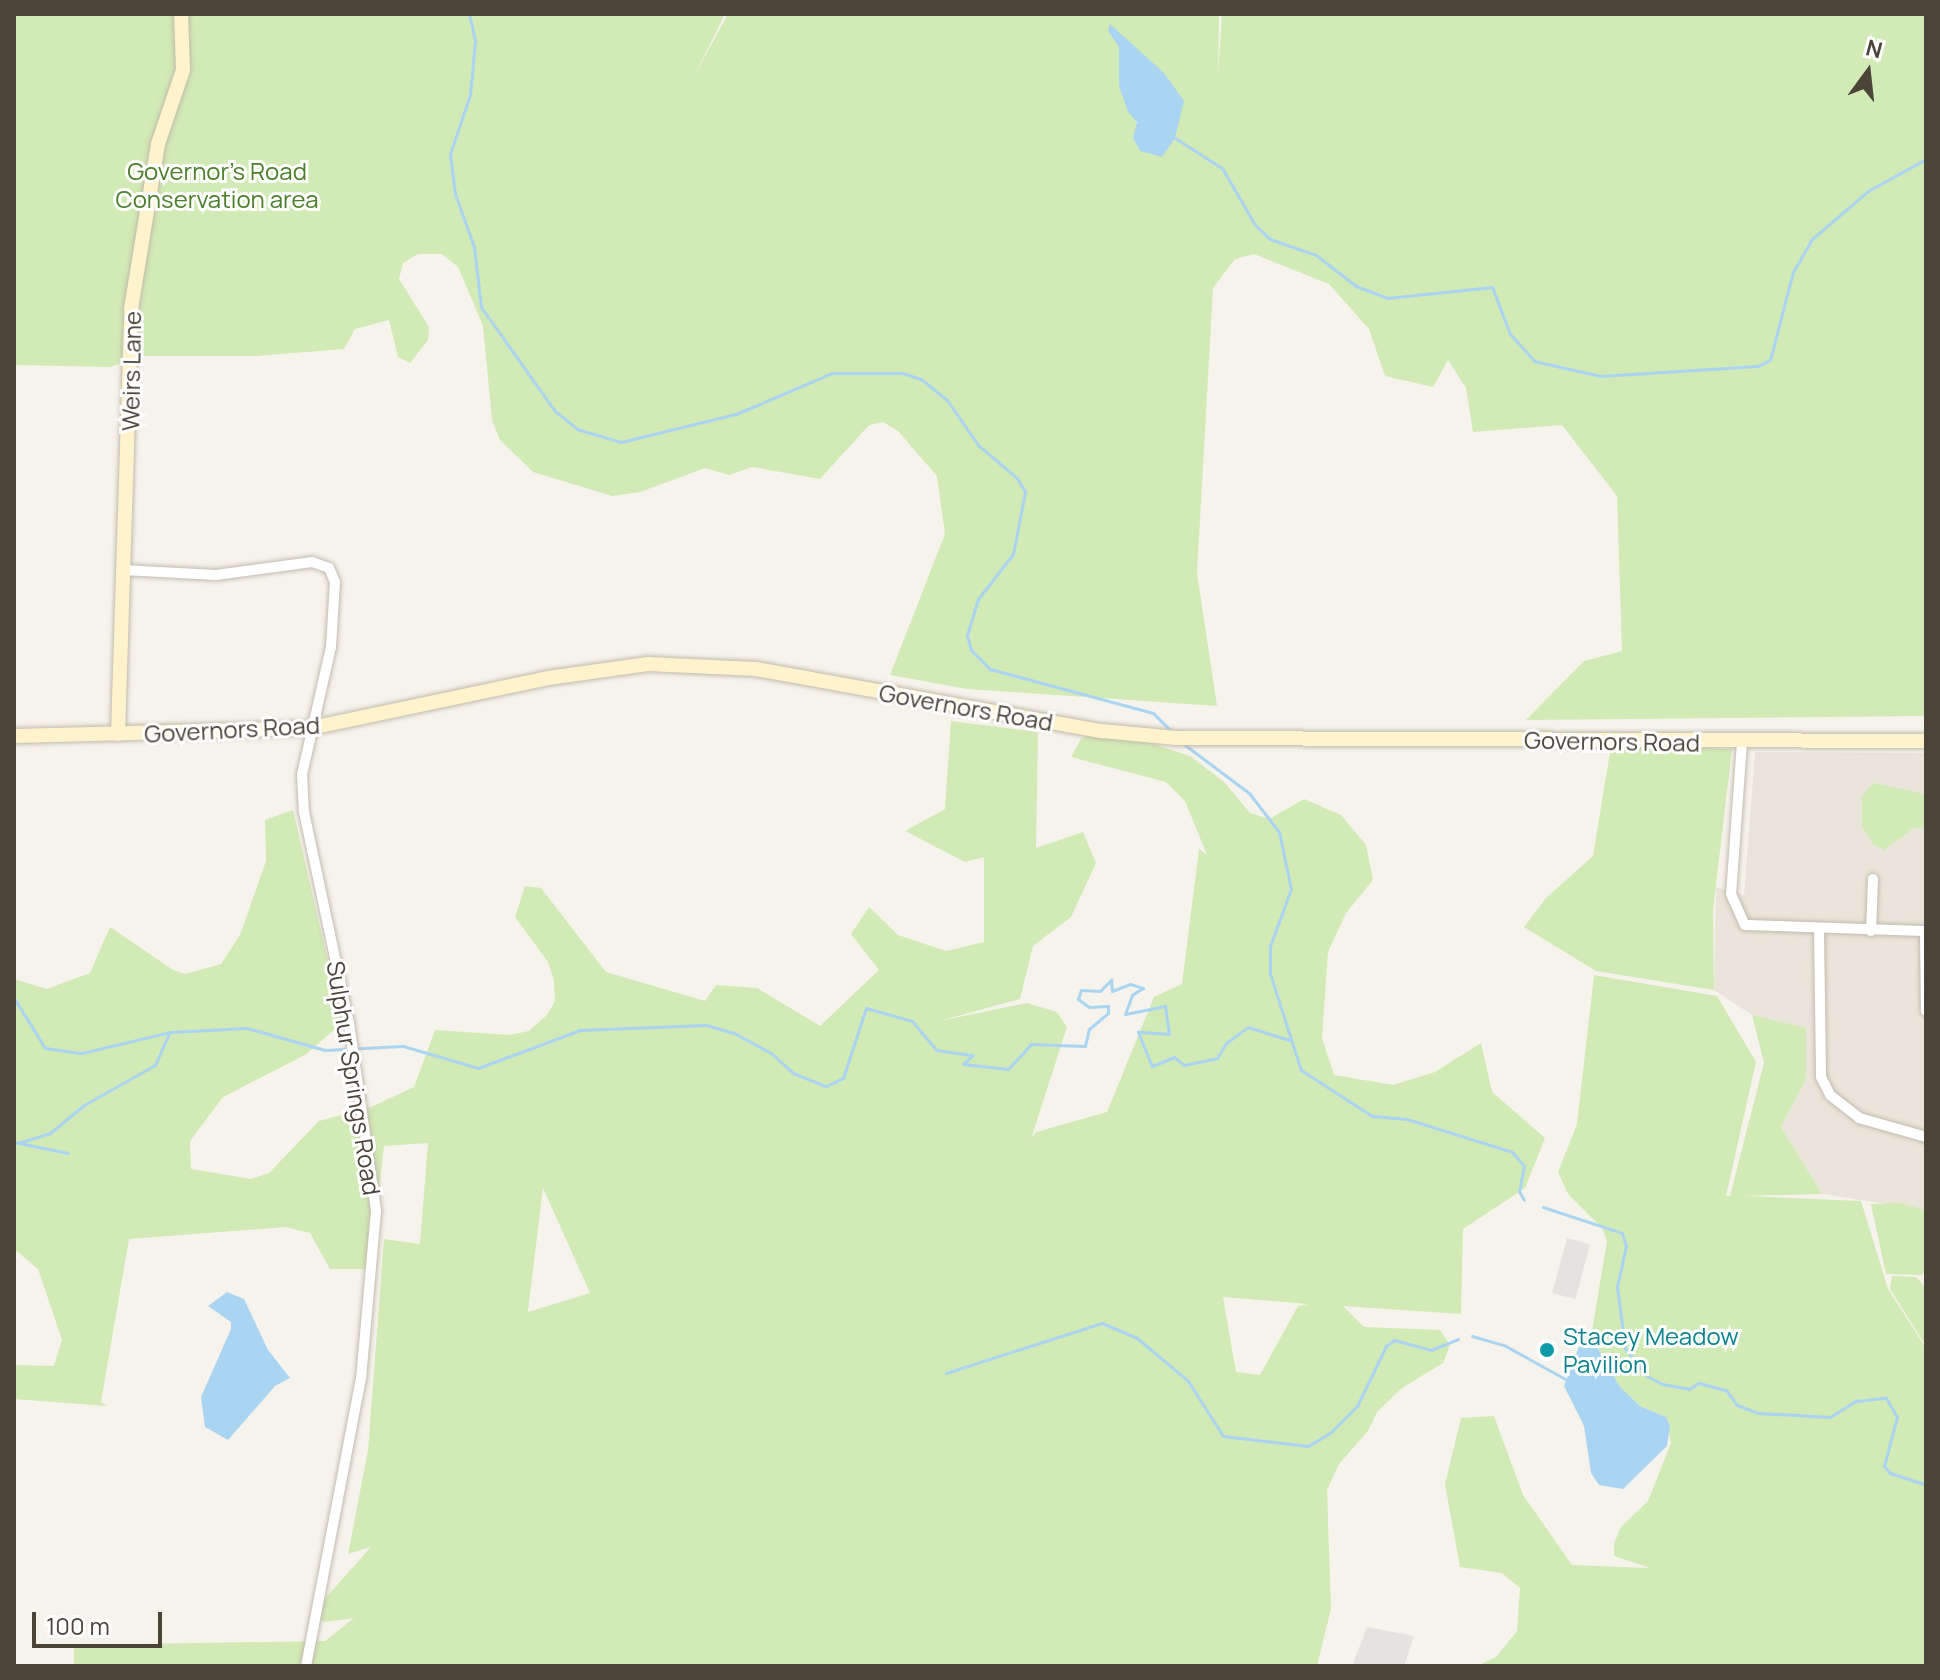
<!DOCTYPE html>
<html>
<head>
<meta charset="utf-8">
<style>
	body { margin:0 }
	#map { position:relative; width:1940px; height:1680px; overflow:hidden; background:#f6f3ec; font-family:Manrope,sans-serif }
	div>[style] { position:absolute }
	.residential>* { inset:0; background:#eae5da }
	.green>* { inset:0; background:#d2eab5 }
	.parking>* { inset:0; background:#e5e3e0; transform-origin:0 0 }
	.water>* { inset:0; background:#a9d4f2 }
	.stream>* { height:3px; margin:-1.5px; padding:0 1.5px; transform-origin:1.5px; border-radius:1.5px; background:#a9d4f2 }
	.roads { filter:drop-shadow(0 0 2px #c2bbae) drop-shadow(0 0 2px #c2bbae) }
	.street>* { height:10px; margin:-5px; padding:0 5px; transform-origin:5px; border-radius:5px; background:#fff }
	.secondary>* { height:14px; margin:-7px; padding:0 7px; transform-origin:7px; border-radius:7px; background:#fff3cd }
	.dots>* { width:22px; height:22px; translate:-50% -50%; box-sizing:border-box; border:4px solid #fff; border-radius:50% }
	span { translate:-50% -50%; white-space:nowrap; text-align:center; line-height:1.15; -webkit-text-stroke:6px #fff; paint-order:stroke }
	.park-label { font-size:24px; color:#4a7f2a }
	.street-label { font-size:24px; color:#4b4439 }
	.culture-label { font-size:24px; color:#0d838f }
	.left { translate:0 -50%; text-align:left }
	.frame { position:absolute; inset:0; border:16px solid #4b4439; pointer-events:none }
	.north { position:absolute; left:1828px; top:32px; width:80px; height:80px; -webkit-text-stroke:6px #fff; paint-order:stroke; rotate:15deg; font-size:22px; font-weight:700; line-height:32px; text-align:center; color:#4b4439 }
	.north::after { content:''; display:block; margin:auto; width:28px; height:36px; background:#4b4439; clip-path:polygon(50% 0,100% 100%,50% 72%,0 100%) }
	.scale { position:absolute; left:32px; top:1612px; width:130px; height:36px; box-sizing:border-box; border:4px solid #4b4439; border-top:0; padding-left:10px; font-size:24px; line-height:28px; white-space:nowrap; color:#4b4439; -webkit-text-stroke:6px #fff; paint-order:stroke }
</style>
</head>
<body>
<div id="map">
	<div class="residential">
		<div style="clip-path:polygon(1755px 752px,1926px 753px,1926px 1210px,1822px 1194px,1781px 1127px,1806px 1079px,1805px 1029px,1752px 1015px,1714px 990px,1716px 887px,1744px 895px)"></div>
	</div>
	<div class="green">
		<div style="clip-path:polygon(evenodd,14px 14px,725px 14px,693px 78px,728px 14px,1219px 14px,1218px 74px,1222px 14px,1926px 14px,1926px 716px,1526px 720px,1584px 661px,1622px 651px,1617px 496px,1562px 425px,1473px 432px,1466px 388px,1448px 360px,1433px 387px,1385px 376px,1369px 329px,1329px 284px,1254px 254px,1235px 259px,1213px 288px,1197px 573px,1217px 706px,967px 689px,890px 675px,945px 534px,937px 476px,898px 431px,883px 422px,869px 425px,820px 479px,752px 467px,729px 475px,705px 468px,640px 492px,612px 496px,533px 472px,500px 440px,492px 420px,483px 326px,458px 267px,442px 254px,418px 254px,403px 263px,399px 279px,429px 327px,428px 340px,410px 363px,398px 357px,389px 320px,355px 329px,344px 349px,256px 356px,143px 356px,110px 367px,14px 365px,14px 14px,1119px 46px,1153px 158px,1119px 86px,1119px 46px)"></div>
		<div style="clip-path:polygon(evenodd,951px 721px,1038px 732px,1036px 848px,1083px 832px,1096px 863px,1071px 917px,1033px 946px,1020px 999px,939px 1021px,1027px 1003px,1057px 1012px,1067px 1027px,1031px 1139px,1036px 1132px,1107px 1112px,1154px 997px,1182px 984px,1199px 849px,1207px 855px,1185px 801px,1166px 782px,1071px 757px,1081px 739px,1102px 727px,1190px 756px,1224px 782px,1250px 813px,1269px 819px,1304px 799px,1341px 815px,1366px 845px,1373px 880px,1346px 913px,1328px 952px,1322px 1038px,1334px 1075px,1393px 1085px,1435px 1072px,1481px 1043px,1492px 1092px,1545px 1138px,1525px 1188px,1463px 1229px,1461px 1314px,1343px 1306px,1364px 1327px,1440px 1330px,1450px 1345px,1443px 1363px,1402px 1388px,1377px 1412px,1368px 1431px,1339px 1464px,1327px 1490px,1331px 1609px,1317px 1666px,74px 1666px,74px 1645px,325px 1641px,354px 1618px,324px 1622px,312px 1613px,371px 1547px,348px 1554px,368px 1450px,384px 1239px,420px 1244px,428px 1143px,384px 1146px,370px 1269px,330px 1269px,310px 1233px,286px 1227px,129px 1239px,101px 1402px,107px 1406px,14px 1399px,14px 1365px,54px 1366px,62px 1340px,38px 1269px,14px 1249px,14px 979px,47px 989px,90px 973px,110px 927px,173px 970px,185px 974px,221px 964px,240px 935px,266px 861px,265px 820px,293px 810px,342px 1023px,305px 1055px,223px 1097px,190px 1141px,191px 1169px,251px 1179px,269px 1173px,319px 1121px,371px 1107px,414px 1087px,435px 1030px,509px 1035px,529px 1031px,547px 1015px,555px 1001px,554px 981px,548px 962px,515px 917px,525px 886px,541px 888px,606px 972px,705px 1001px,716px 985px,757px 988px,820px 1026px,879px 970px,851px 934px,869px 907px,898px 935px,946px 951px,984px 942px,984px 857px,965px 862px,905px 831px,945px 809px,951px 721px,543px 1188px,590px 1293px,528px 1312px,528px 1311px,543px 1188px,951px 721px,1223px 1297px,1308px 1304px,1298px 1306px,1260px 1375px,1236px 1372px,1223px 1297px)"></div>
		<div style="clip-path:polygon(1611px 746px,1732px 749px,1713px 910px,1714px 990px,1596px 971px,1524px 927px,1546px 898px,1593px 856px)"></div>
		<div style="clip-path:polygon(1873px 783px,1926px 794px,1926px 828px,1914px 828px,1884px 850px,1873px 844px,1862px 827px,1862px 796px)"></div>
		<div style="clip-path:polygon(1594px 975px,1717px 996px,1756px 1062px,1726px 1196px,1730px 1196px,1764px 1063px,1752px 1015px,1806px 1028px,1806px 1079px,1781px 1127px,1822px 1194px,1745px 1196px,1861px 1201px,1888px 1289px,1926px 1348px,1926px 1666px,1477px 1666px,1496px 1657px,1517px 1631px,1520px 1588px,1502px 1573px,1460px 1567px,1445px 1484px,1461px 1418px,1494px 1416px,1523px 1495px,1572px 1565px,1650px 1568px,1614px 1556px,1614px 1543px,1621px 1527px,1648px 1501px,1671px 1443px,1666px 1417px,1640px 1406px,1620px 1387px,1591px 1337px,1607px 1241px,1602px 1228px,1568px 1194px,1558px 1172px,1577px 1124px)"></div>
		<div style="clip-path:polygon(1899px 1203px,1926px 1210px,1926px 1272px,1921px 1275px,1886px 1274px,1871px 1204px)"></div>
		<div style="clip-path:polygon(1892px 1276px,1916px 1277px,1926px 1288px,1926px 1346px,1890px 1289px)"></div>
	</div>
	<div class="parking">
		<div style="left:1567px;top:1238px;width:24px;height:57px;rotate:15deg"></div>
		<div style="clip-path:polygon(1367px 1627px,1414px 1636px,1404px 1666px,1352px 1666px)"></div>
	</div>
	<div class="water">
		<div style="clip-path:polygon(1110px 24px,1164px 73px,1184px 101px,1175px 138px,1162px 157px,1140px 151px,1133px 138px,1137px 122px,1128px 112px,1119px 86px,1119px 47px,1108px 31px)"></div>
		<div style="clip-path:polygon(227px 1292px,244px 1299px,268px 1350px,290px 1378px,275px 1386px,228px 1440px,205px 1427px,201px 1397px,231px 1329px,231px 1322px,208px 1306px)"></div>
		<div style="clip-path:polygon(1591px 1337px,1620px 1387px,1640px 1406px,1666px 1417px,1670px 1426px,1667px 1446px,1623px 1489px,1599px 1485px,1591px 1473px,1584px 1426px,1564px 1386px,1580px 1344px)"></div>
	</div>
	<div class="stream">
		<div style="left:469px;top:14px;width:28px;rotate:77deg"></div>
		<div style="left:475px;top:41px;width:54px;rotate:95.3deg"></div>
		<div style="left:470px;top:95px;width:62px;rotate:108.7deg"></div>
		<div style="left:450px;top:154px;width:40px;rotate:82.9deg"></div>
		<div style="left:455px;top:194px;width:56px;rotate:70.3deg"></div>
		<div style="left:474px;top:247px;width:60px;rotate:83.3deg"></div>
		<div style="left:481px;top:307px;width:128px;rotate:54.6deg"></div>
		<div style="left:555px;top:411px;width:28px;rotate:39deg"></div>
		<div style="left:577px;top:429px;width:46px;rotate:16.5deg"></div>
		<div style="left:621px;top:442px;width:118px;rotate:-13.7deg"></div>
		<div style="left:736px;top:414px;width:104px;rotate:-23.1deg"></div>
		<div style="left:832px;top:373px;width:70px"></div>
		<div style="left:902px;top:373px;width:20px;rotate:18deg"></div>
		<div style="left:921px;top:379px;width:33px;rotate:39deg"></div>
		<div style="left:947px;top:400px;width:55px;rotate:55.4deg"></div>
		<div style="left:978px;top:445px;width:51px;rotate:40.2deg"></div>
		<div style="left:1017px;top:478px;width:16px;rotate:60deg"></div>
		<div style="left:1025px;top:492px;width:63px;rotate:101deg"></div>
		<div style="left:1013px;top:554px;width:57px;rotate:127.9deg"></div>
		<div style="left:978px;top:599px;width:38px;rotate:107deg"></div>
		<div style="left:967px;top:635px;width:16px;rotate:75deg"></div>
		<div style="left:971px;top:650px;width:27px;rotate:45deg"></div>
		<div style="left:990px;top:669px;width:169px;rotate:15.1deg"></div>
		<div style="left:1153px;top:713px;width:25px;rotate:45deg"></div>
		<div style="left:1175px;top:138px;width:56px;rotate:32.6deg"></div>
		<div style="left:1222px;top:168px;width:66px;rotate:59.9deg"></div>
		<div style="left:1255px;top:225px;width:21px;rotate:43deg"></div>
		<div style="left:1270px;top:239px;width:49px;rotate:19.2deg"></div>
		<div style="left:1316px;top:255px;width:51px;rotate:37.8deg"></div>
		<div style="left:1356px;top:286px;width:33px;rotate:21deg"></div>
		<div style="left:1387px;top:298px;width:106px;rotate:-6deg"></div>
		<div style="left:1492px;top:287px;width:50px;rotate:69deg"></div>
		<div style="left:1510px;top:334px;width:36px;rotate:48deg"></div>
		<div style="left:1534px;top:361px;width:68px;rotate:12.8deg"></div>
		<div style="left:1600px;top:376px;width:158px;rotate:-3.6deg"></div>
		<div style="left:1758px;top:366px;width:13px;rotate:-27deg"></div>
		<div style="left:1770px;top:360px;width:91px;rotate:-75.4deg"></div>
		<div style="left:1793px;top:272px;width:38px;rotate:-60deg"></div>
		<div style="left:1812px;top:239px;width:74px;rotate:-40.6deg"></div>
		<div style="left:1868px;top:191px;width:66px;rotate:-28.9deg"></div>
		<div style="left:1185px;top:745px;width:80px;rotate:36.9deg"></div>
		<div style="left:1249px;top:793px;width:49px;rotate:52.4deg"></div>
		<div style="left:1279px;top:832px;width:58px;rotate:78.1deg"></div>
		<div style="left:1291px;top:889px;width:61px;rotate:110.2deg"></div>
		<div style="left:1270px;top:946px;width:28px;rotate:90deg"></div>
		<div style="left:1270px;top:974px;width:101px;rotate:72.1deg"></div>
		<div style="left:1301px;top:1070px;width:85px;rotate:32.9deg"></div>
		<div style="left:1372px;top:1116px;width:35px;rotate:5deg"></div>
		<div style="left:1407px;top:1119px;width:110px;rotate:17.4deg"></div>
		<div style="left:1512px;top:1152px;width:18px;rotate:49deg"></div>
		<div style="left:1524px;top:1166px;width:25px;rotate:101deg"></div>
		<div style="left:1519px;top:1191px;width:10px;rotate:61deg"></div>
		<div style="left:14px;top:998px;width:59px;rotate:58.2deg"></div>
		<div style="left:45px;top:1048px;width:37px;rotate:8deg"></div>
		<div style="left:82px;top:1053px;width:90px;rotate:-13.4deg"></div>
		<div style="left:170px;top:1032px;width:77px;rotate:-3deg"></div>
		<div style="left:247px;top:1028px;width:81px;rotate:15.8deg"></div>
		<div style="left:325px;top:1050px;width:78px;rotate:-2.9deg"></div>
		<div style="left:403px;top:1046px;width:78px;rotate:16.3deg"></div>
		<div style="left:478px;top:1068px;width:109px;rotate:-20.4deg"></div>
		<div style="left:580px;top:1030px;width:126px;rotate:-2.3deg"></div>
		<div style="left:706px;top:1025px;width:29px;rotate:16deg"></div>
		<div style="left:734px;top:1033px;width:42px;rotate:28.4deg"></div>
		<div style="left:771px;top:1053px;width:30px;rotate:42deg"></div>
		<div style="left:793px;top:1073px;width:35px;rotate:22deg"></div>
		<div style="left:826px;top:1086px;width:19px;rotate:-25deg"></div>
		<div style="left:843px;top:1078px;width:74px;rotate:-71.8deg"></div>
		<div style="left:866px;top:1008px;width:48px;rotate:15.8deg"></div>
		<div style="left:912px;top:1021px;width:38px;rotate:50deg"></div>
		<div style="left:936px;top:1050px;width:37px;rotate:8deg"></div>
		<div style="left:973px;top:1055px;width:13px;rotate:138deg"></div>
		<div style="left:963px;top:1064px;width:45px;rotate:6.3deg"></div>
		<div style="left:1008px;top:1069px;width:34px;rotate:-47deg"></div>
		<div style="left:1031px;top:1044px;width:54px;rotate:2.1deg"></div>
		<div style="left:1085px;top:1046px;width:17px;rotate:-77deg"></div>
		<div style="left:1089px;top:1029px;width:25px;rotate:-40deg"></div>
		<div style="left:1108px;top:1013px;width:7px;rotate:-90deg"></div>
		<div style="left:1108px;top:1006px;width:19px;rotate:177deg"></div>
		<div style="left:1089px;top:1007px;width:14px;rotate:-144deg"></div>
		<div style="left:1078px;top:999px;width:9px;rotate:-72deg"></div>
		<div style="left:1081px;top:990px;width:19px;rotate:3deg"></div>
		<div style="left:1100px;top:991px;width:16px;rotate:-45deg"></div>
		<div style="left:1111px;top:980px;width:11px;rotate:85deg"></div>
		<div style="left:1112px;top:991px;width:19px;rotate:-21deg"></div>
		<div style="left:1130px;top:984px;width:14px;rotate:17deg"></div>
		<div style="left:1143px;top:988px;width:13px;rotate:148deg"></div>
		<div style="left:1132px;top:995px;width:20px;rotate:110deg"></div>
		<div style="left:1125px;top:1014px;width:41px;rotate:-11.3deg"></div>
		<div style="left:1165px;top:1006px;width:28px;rotate:82deg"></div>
		<div style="left:1169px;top:1034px;width:31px;rotate:-176deg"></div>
		<div style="left:1138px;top:1032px;width:37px;rotate:68deg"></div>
		<div style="left:1152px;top:1066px;width:24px;rotate:-22deg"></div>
		<div style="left:1174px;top:1057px;width:13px;rotate:39deg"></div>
		<div style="left:1184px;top:1065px;width:34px;rotate:-12deg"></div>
		<div style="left:1217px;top:1058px;width:17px;rotate:-59deg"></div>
		<div style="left:1226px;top:1043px;width:27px;rotate:-36deg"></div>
		<div style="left:1248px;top:1027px;width:43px;rotate:17.6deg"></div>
		<div style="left:14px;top:1142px;width:55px;rotate:11.5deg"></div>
		<div style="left:18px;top:1143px;width:34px;rotate:-17deg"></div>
		<div style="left:50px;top:1133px;width:44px;rotate:-39.5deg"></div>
		<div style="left:84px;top:1105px;width:81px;rotate:-29.4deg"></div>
		<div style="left:155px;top:1065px;width:36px;rotate:-66deg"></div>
		<div style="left:1543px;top:1207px;width:83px;rotate:18.2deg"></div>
		<div style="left:1622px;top:1233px;width:14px;rotate:73deg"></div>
		<div style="left:1626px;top:1246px;width:42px;rotate:102.4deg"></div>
		<div style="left:1617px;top:1287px;width:62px;rotate:82.5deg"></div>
		<div style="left:1625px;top:1348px;width:36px;rotate:52deg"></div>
		<div style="left:1647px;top:1376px;width:17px;rotate:28deg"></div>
		<div style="left:1662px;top:1384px;width:27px;rotate:10deg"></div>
		<div style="left:1689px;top:1389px;width:12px;rotate:-31deg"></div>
		<div style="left:1699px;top:1383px;width:28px;rotate:15deg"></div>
		<div style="left:1726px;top:1390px;width:19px;rotate:54deg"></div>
		<div style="left:1737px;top:1405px;width:22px;rotate:21deg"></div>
		<div style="left:1758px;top:1413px;width:72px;rotate:3.2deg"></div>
		<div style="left:1830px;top:1417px;width:31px;rotate:-32deg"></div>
		<div style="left:1856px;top:1401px;width:30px;rotate:-6deg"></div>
		<div style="left:1886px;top:1398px;width:22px;rotate:60deg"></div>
		<div style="left:1897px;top:1417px;width:51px;rotate:104.9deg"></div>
		<div style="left:1884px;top:1466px;width:9px;rotate:49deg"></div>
		<div style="left:1890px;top:1473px;width:38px;rotate:18deg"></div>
		<div style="left:1472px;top:1336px;width:33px;rotate:16deg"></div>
		<div style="left:1504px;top:1345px;width:70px;rotate:29.1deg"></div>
		<div style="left:946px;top:1373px;width:164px;rotate:-17.8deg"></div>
		<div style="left:1102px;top:1323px;width:38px;rotate:23deg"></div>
		<div style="left:1137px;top:1338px;width:67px;rotate:40.1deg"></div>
		<div style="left:1188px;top:1381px;width:65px;rotate:57.5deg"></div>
		<div style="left:1223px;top:1436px;width:86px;rotate:6.7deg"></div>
		<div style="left:1308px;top:1446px;width:27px;rotate:-31deg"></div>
		<div style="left:1331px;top:1432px;width:37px;rotate:-45deg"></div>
		<div style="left:1357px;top:1406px;width:67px;rotate:-64.2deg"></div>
		<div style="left:1386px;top:1346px;width:10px;rotate:-37deg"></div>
		<div style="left:1394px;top:1340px;width:38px;rotate:15deg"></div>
		<div style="left:1431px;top:1350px;width:29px;rotate:-22deg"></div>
	</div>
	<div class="roads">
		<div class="street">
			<div style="left:123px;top:570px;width:93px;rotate:3.1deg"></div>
			<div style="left:216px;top:575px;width:97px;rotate:-7.7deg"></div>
			<div style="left:312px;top:562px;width:18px;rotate:19deg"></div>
			<div style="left:329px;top:568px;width:15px;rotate:67deg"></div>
			<div style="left:335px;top:582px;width:65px;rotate:93.5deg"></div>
			<div style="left:331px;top:647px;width:131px;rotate:102.8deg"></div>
			<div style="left:302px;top:775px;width:37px;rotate:87deg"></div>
			<div style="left:304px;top:812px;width:216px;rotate:78deg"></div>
			<div style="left:349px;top:1023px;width:190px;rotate:81.8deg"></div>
			<div style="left:376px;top:1211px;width:168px;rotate:95.1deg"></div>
			<div style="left:361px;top:1378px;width:293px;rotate:100.8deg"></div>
			<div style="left:1742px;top:742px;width:152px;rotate:94.1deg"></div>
			<div style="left:1731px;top:894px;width:34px;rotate:66deg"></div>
			<div style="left:1745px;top:925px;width:181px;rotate:1.9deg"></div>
			<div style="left:1819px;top:930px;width:147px;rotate:89.2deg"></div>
			<div style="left:1821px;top:1077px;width:20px;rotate:63deg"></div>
			<div style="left:1830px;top:1095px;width:37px;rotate:38deg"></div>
			<div style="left:1859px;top:1118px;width:70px;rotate:15.8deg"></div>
			<div style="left:1871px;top:931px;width:52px;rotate:-87.8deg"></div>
			<div style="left:1925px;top:931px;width:80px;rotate:89.3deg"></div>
		</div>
		<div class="secondary">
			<div style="left:118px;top:734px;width:425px;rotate:-88.2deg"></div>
			<div style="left:131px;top:309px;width:167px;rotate:-80.7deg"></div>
			<div style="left:158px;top:144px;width:78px;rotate:-71.3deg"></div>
			<div style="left:183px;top:70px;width:56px;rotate:-92deg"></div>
			<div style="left:14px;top:736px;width:297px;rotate:-1.5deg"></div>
			<div style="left:311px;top:728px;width:242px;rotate:-11.9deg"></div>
			<div style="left:548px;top:678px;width:101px;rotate:-8deg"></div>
			<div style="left:648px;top:664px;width:108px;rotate:2.7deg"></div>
			<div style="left:756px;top:669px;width:352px;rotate:10.2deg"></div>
			<div style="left:1102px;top:731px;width:75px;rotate:5.3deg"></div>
			<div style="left:1177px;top:738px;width:749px;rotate:0.23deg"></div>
		</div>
	</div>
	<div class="dots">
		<div style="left:1547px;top:1350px;background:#0f9aa8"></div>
	</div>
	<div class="park-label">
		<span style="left:217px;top:185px">Governor's Road<br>Conservation area</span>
	</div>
	<div class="street-label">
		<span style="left:131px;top:371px;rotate:-89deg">Weirs Lane</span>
		<span style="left:966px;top:707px;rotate:10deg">Governors Road</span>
		<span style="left:232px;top:729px;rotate:-3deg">Governors Road</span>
		<span style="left:1612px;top:741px;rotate:1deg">Governors Road</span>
		<span style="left:354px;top:1078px;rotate:81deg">Sulphur Springs Road</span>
	</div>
	<div class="culture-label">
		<span class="left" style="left:1563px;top:1350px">Stacey Meadow<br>Pavilion</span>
	</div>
	<div class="frame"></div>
	<div class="north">N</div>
	<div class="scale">100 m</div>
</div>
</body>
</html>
